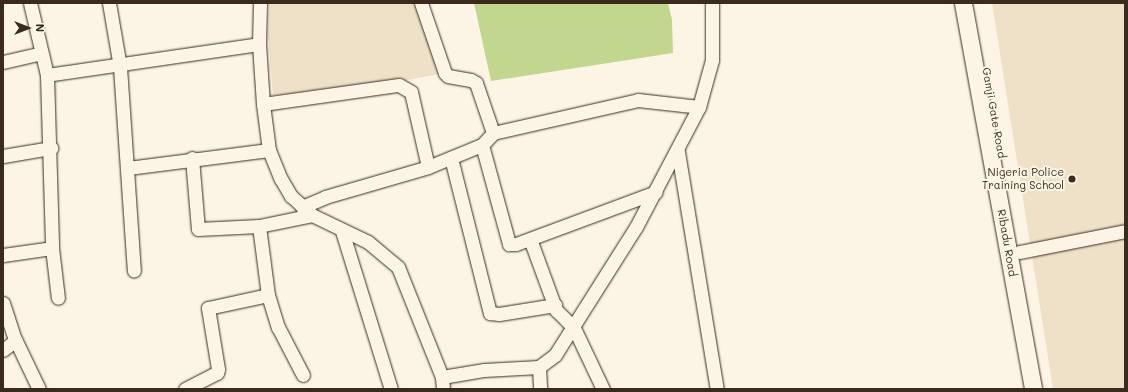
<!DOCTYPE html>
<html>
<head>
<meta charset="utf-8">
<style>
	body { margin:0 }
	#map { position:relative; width:1128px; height:392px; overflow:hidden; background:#fcf5e5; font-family:Mali,sans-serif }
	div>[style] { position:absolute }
	.built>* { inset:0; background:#efe0c8 }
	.green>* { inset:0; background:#c1d78d }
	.roads { filter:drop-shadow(0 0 1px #3b2a1e) drop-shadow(0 0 1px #3b2a1e) }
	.minor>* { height:13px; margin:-6.5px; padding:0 6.5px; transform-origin:6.5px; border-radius:6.5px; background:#fcf5e5 }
	.major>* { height:17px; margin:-8.5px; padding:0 8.5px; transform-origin:8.5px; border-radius:8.5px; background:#fcf5e5 }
	.dots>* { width:11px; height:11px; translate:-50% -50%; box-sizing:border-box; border:2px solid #fcf5e5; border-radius:50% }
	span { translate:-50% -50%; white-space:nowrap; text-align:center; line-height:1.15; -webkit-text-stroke:4px #fcf5e5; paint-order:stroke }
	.street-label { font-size:11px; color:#3b2a1e }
	.poi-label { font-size:11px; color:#3b2a1e }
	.right { translate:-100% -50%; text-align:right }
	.frame { position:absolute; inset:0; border:4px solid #3b2a1e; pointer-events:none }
	.north { position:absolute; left:8px; top:8px; width:40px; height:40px; -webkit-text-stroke:3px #fcf5e5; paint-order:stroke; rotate:90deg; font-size:11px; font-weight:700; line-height:16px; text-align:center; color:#3b2a1e }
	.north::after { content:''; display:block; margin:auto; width:14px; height:18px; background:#3b2a1e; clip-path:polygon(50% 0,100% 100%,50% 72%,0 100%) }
</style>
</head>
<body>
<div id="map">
	<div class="built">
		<div style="clip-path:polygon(269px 3px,416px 3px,440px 74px,374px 86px,273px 95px,268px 39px)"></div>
		<div style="clip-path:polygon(992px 3px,1125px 3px,1125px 389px,1053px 389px)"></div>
	</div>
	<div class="green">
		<div style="clip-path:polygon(474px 3px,668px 3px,672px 20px,673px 53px,491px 81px)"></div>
	</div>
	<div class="roads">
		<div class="minor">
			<div style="left:30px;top:3px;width:74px;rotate:76.7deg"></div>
			<div style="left:47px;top:75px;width:173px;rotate:88.3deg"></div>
			<div style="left:52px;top:248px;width:50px;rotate:83.2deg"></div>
			<div style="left:109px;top:3px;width:65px;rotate:80.2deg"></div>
			<div style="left:120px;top:67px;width:204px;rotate:86.1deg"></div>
			<div style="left:260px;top:3px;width:41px;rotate:91.4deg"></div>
			<div style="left:259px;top:44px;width:60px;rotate:86.2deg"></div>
			<div style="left:263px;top:104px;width:46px;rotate:82.6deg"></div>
			<div style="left:269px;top:150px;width:31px;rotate:68deg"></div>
			<div style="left:281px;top:179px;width:20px;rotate:60deg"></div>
			<div style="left:291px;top:196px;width:28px;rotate:42deg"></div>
			<div style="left:312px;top:215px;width:62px;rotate:25.7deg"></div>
			<div style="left:368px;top:242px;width:39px;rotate:40deg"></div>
			<div style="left:398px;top:267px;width:118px;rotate:68.2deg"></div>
			<div style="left:442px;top:377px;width:12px;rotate:85deg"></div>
			<div style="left:421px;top:3px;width:74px;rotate:71.1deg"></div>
			<div style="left:445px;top:73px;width:4px;rotate:45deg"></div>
			<div style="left:448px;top:76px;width:23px;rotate:10deg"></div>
			<div style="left:471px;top:80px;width:6px;rotate:31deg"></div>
			<div style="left:476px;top:83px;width:53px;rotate:71.2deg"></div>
			<div style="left:3px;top:62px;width:39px;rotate:-13deg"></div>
			<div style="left:47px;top:75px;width:214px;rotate:-8.3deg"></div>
			<div style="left:263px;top:104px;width:137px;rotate:-8deg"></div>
			<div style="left:399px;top:85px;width:14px;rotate:30deg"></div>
			<div style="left:411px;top:92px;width:77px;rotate:77.2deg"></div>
			<div style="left:482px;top:145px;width:103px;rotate:74.7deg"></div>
			<div style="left:509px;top:244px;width:7px"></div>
			<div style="left:516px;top:244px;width:149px;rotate:-20.4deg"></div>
			<div style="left:678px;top:152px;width:240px;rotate:80.7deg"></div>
			<div style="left:3px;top:156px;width:49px;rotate:-9.5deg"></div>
			<div style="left:192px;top:158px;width:71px;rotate:85.2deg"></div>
			<div style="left:198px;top:229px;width:61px;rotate:-2.8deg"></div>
			<div style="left:259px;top:226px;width:54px;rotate:-11.7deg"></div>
			<div style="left:451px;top:158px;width:160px;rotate:75.9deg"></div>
			<div style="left:490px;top:313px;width:9px;rotate:6deg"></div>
			<div style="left:499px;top:314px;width:57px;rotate:-9.1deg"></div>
			<div style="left:128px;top:168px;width:142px;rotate:-7.3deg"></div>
			<div style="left:302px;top:207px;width:25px;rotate:-23deg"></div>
			<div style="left:325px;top:197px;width:107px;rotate:-16.2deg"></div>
			<div style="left:428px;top:167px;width:58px;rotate:-22.2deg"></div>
			<div style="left:482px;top:145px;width:16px;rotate:-47deg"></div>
			<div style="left:493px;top:133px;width:149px;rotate:-12.8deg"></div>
			<div style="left:638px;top:100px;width:61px;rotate:6.5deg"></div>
			<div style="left:259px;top:226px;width:70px;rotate:82.6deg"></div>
			<div style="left:268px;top:295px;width:34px;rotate:73deg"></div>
			<div style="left:278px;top:327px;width:54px;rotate:62.5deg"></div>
			<div style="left:342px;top:231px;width:165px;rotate:72.8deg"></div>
			<div style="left:530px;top:239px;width:76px;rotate:69.9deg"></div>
			<div style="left:556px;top:310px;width:25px;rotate:45deg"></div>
			<div style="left:574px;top:328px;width:68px;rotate:64.6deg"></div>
			<div style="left:1019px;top:252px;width:108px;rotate:-11.2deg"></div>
			<div style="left:3px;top:255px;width:49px;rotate:-8.1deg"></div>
			<div style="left:3px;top:303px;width:38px;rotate:72deg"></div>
			<div style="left:15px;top:339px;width:55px;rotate:64.4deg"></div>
			<div style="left:3px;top:350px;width:16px;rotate:-38deg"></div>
			<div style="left:539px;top:367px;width:22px;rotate:87deg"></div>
			<div style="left:442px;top:377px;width:43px;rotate:-9.5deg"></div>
			<div style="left:484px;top:370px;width:55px;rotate:-3.1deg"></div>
			<div style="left:539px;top:367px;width:20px;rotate:-37deg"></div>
			<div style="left:555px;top:355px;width:151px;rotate:-57.7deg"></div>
			<div style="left:636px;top:227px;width:136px;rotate:-62.3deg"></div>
			<div style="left:699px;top:107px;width:49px;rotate:-74.5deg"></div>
			<div style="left:712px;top:60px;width:57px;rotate:-90deg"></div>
			<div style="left:185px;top:389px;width:36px;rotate:-27deg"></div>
			<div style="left:217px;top:373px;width:4px;rotate:-76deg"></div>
			<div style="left:218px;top:369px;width:62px;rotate:-99.3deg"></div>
			<div style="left:208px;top:308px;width:61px;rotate:-12.2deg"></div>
		</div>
		<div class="major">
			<div style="left:963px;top:3px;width:392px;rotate:79.7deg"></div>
		</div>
	</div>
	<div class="dots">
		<div style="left:1072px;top:179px;background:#3b2a1e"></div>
	</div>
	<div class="street-label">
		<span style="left:994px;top:113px;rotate:80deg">Gamji Gate Road</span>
		<span style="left:1007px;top:243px;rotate:80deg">Ribadu Road</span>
	</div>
	<div class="poi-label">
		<span class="right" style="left:1064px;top:179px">Nigeria Police<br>Training School</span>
	</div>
	<div class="frame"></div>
	<div class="north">N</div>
</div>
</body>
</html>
